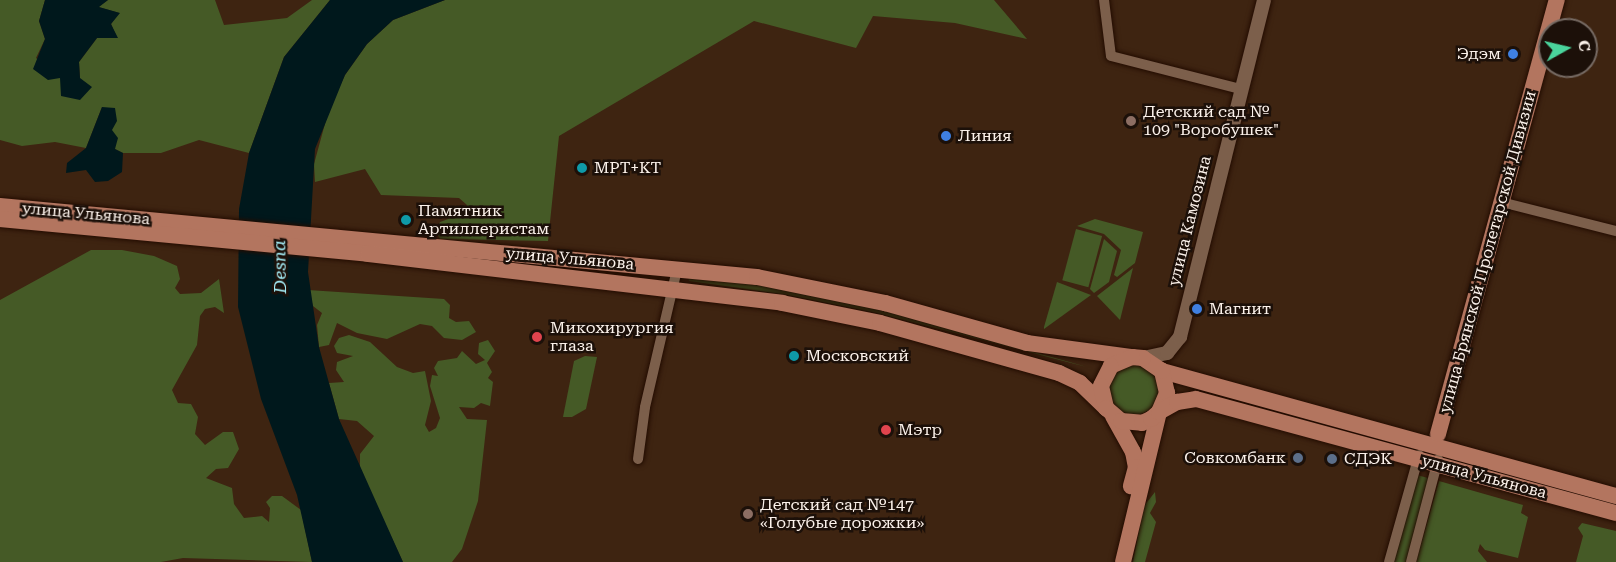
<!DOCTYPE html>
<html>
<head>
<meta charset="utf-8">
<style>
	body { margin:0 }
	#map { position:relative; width:1616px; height:562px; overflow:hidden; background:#3e2411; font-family:"Roboto Serif",serif }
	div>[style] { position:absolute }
	.green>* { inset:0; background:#455a26; transform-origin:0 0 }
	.round { border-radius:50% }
	.water>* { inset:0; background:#00181c }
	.roads { filter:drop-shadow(0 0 2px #230c00) drop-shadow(0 0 2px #230c00) }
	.minor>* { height:10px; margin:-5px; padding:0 5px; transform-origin:5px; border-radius:5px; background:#7c5f4b }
	.tertiary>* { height:14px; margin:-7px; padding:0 7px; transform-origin:7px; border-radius:7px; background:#7c5f4b }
	.primary>* { height:16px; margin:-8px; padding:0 8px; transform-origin:8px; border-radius:8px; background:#b3755f }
	.dots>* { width:16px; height:16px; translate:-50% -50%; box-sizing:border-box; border:3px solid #1c1009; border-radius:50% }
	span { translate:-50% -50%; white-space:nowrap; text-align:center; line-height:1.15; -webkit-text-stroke:5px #1c1009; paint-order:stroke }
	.poi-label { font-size:16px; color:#fcf2eb }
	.right { translate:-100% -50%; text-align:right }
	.left { translate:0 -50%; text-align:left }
	.street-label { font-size:16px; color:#fcf2eb }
	.water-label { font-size:18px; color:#a6f0fa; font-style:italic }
	.north { position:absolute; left:1538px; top:18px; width:60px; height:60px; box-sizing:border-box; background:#1c1009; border:2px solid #766a63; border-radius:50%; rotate:82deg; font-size:16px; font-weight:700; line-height:24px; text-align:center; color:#fcf2eb }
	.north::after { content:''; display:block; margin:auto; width:21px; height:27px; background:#4ad49c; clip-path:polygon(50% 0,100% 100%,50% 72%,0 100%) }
</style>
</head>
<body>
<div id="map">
	<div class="green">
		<div style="clip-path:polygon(0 0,45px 0,39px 21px,45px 39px,36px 58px,60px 78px,80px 78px,79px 62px,97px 38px,117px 38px,111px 24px,119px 13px,98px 7px,108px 0,215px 0,224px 25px,287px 18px,312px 0,330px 0,284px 57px,249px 153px,199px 140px,161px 153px,123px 153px,115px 149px,102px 107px,86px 148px,55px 142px,22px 146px,0 140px)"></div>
		<div style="clip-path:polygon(445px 0,994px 0,1027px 39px,955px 23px,873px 16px,856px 48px,754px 21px,559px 136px,548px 241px,440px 239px,436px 231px,440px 222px,462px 214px,467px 205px,459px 198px,381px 195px,365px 169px,315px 182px,314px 164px,329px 109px,345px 75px,367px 44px,393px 20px)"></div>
		<div style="clip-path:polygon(1095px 219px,1143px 232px,1135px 263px,1117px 277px,1114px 275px,1121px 250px,1104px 234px,1077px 226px)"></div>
		<div style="left:1076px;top:229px;width:27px;height:53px;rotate:15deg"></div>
		<div style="clip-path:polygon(1104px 239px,1117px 251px,1109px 282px,1094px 293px,1090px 289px)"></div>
		<div style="clip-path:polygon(91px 250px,122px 250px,154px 256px,177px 266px,180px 279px,175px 288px,180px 294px,201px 293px,219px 279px,224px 313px,215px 307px,205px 309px,200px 316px,197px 345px,172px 390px,178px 403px,191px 404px,198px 417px,195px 434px,205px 445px,223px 432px,233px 432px,239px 449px,228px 468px,216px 469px,206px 478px,232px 488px,234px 504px,244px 518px,262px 516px,269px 522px,270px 508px,266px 502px,272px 496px,282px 496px,301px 510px,312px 562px,183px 558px,161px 562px,0 562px,0 300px)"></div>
		<div style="clip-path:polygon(1133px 268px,1120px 320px,1097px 296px)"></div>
		<div style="clip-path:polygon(688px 277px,772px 287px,874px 307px,1087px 367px,873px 312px,788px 295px,689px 281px)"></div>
		<div style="clip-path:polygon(1057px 282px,1091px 295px,1044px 329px,1044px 327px)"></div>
		<div style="clip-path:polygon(308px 290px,444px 299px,450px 305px,449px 318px,456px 322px,469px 321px,476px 332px,462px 340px,444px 338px,432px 326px,420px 324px,387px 339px,357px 333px,337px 323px,329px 345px,319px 347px,317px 325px,322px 313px,313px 306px)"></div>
		<div style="clip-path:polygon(349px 335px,370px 342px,397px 367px,413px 373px,425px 371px,431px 401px,425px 425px,429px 432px,436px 428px,440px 418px,430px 386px,432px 375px,438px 376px,434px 368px,438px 361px,457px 358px,462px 351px,476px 364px,485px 360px,478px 354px,479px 343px,488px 340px,495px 351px,487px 363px,492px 372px,488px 378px,493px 382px,490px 406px,481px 403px,474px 408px,459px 407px,467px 419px,487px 420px,478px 501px,462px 549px,452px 562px,403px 562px,360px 470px,360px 454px,374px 436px,357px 421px,339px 419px,329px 383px,344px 382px,336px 370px,337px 362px,353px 356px,337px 353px,334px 346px,339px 338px)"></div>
		<div style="clip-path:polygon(585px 356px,597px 357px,586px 409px,572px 417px,563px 417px,574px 361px)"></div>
		<div class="round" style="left:1109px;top:365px;width:50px;height:50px"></div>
		<div style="left:1417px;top:475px;width:16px;height:91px;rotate:15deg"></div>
		<div style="clip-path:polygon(1439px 481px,1523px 505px,1521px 513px,1528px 517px,1518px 558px,1485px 550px,1480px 544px,1478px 551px,1487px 562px,1416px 562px)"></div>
		<div style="clip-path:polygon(1155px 492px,1156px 502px,1150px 513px,1156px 522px,1145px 562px,1133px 562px,1144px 506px)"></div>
		<div style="clip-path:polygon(1582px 523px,1616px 531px,1616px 562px,1576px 562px,1583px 536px,1578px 528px)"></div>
	</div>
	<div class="water">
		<div style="clip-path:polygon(45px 0,108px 0,99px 7px,120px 13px,111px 24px,118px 38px,97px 38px,79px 62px,80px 78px,92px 87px,80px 100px,61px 96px,60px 78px,48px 80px,33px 69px,45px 39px,39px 21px)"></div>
		<div style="clip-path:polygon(330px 0,445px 0,393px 20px,367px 44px,345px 75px,315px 149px,308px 272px,319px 347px,339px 419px,403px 562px,312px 562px,297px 495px,261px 399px,238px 307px,239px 209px,249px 153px,284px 57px)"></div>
		<div style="clip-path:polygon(102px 107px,115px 108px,117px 121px,112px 130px,118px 138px,115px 149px,123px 153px,122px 172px,108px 181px,95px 182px,86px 170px,66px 173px,67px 163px,86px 148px)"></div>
	</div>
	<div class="roads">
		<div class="minor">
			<div style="left:1104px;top:0;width:56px;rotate:82.9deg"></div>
			<div style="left:1111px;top:56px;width:133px;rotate:14.3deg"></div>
			<div style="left:1501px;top:202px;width:119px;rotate:14.2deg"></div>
			<div style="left:638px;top:459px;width:52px;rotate:-82.3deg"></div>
			<div style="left:645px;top:407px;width:142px;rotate:-76.9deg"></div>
			<div style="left:1389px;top:562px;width:111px;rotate:-74.3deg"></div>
			<div style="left:1411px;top:562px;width:106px;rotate:-75.2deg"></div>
		</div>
		<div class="tertiary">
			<div style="left:1143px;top:358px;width:25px;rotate:-12deg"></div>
			<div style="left:1167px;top:353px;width:21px;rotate:-51deg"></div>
			<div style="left:1180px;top:337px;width:347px;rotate:-76deg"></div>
		</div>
		<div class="primary">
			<div style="left:0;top:206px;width:760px;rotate:5.36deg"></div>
			<div style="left:757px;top:277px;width:131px;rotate:11.5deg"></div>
			<div style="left:885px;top:303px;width:148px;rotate:15.7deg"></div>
			<div style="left:1027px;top:343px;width:106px;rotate:7.6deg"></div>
			<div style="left:0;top:219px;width:370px;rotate:5.4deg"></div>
			<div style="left:368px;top:254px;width:417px;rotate:6.7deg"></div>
			<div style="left:782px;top:303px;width:100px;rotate:11.5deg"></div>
			<div style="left:880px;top:323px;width:186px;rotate:15.6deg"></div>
			<div style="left:1059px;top:373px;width:23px;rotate:25deg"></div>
			<div style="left:1080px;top:383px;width:36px;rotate:44deg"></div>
			<div style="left:1162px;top:371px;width:471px;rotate:15.4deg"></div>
			<div style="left:1113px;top:416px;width:41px;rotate:60.9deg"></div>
			<div style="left:1133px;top:452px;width:15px;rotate:79deg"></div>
			<div style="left:1136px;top:467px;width:20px;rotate:105deg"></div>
			<div style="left:1438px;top:434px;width:450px;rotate:-74.7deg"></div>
			<div style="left:1123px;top:562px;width:154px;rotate:-76.5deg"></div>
			<div style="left:1159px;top:412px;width:21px;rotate:-67deg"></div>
			<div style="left:1167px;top:393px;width:23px;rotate:-103deg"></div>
			<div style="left:1162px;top:371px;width:23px;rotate:-146deg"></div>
			<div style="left:1143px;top:358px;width:11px;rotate:-175deg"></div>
			<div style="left:1132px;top:357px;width:23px;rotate:157deg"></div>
			<div style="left:1111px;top:366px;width:22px;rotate:117deg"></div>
			<div style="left:1101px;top:386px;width:23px;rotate:77deg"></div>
			<div style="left:1106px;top:408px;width:20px;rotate:41deg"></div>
			<div style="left:1121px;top:421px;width:21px;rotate:5deg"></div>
			<div style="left:1142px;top:423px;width:10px;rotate:-24deg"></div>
			<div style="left:1151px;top:419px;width:11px;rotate:-41deg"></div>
			<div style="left:1159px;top:412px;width:21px;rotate:-29deg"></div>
			<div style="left:1177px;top:402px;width:19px;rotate:-9deg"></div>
			<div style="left:1196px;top:399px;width:435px;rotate:15.2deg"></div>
		</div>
	</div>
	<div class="dots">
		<div style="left:1513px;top:54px;background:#3f7fe0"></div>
		<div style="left:1131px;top:121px;background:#8d6e63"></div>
		<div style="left:946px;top:136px;background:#3f7fe0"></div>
		<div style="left:582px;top:168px;background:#0f9aa8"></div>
		<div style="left:406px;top:220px;background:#0f9aa8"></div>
		<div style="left:1197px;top:309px;background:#3f7fe0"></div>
		<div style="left:537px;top:337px;background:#e0444e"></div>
		<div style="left:794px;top:356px;background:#0f9aa8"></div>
		<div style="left:886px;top:430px;background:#e0444e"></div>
		<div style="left:1298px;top:458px;background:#5c6f8a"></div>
		<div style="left:1332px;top:459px;background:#5c6f8a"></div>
		<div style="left:748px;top:514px;background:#8d6e63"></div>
	</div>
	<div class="poi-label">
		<span class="right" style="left:1501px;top:54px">Эдэм</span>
		<span class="left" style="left:1143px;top:121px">Детский сад №<br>109 "Воробушек"</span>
		<span class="left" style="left:958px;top:136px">Линия</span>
		<span class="left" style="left:594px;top:168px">МРТ+КТ</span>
		<span class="left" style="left:418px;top:220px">Памятник<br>Артиллеристам</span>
		<span class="left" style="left:1209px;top:309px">Магнит</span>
		<span class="left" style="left:550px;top:337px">Микохирургия<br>глаза</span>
		<span class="left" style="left:806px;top:356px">Московский</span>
		<span class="left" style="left:898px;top:430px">Мэтр</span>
		<span class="right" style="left:1286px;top:458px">Совкомбанк</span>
		<span class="left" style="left:1344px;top:459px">СДЭК</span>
		<span class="left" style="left:760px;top:514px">Детский сад №147<br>«Голубые дорожки»</span>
	</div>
	<div class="street-label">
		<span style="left:86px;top:214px;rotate:5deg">улица Ульянова</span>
		<span style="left:1190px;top:221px;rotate:-76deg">улица Камозина</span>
		<span style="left:1488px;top:252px;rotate:-75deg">улица Брянской Пролетарской Дивизии</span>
		<span style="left:570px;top:259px;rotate:5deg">улица Ульянова</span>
		<span style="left:1484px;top:477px;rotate:15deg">улица Ульянова</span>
	</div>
	<div class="water-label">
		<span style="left:280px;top:267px;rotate:-91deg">Desna</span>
	</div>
	<div class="north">С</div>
</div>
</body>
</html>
